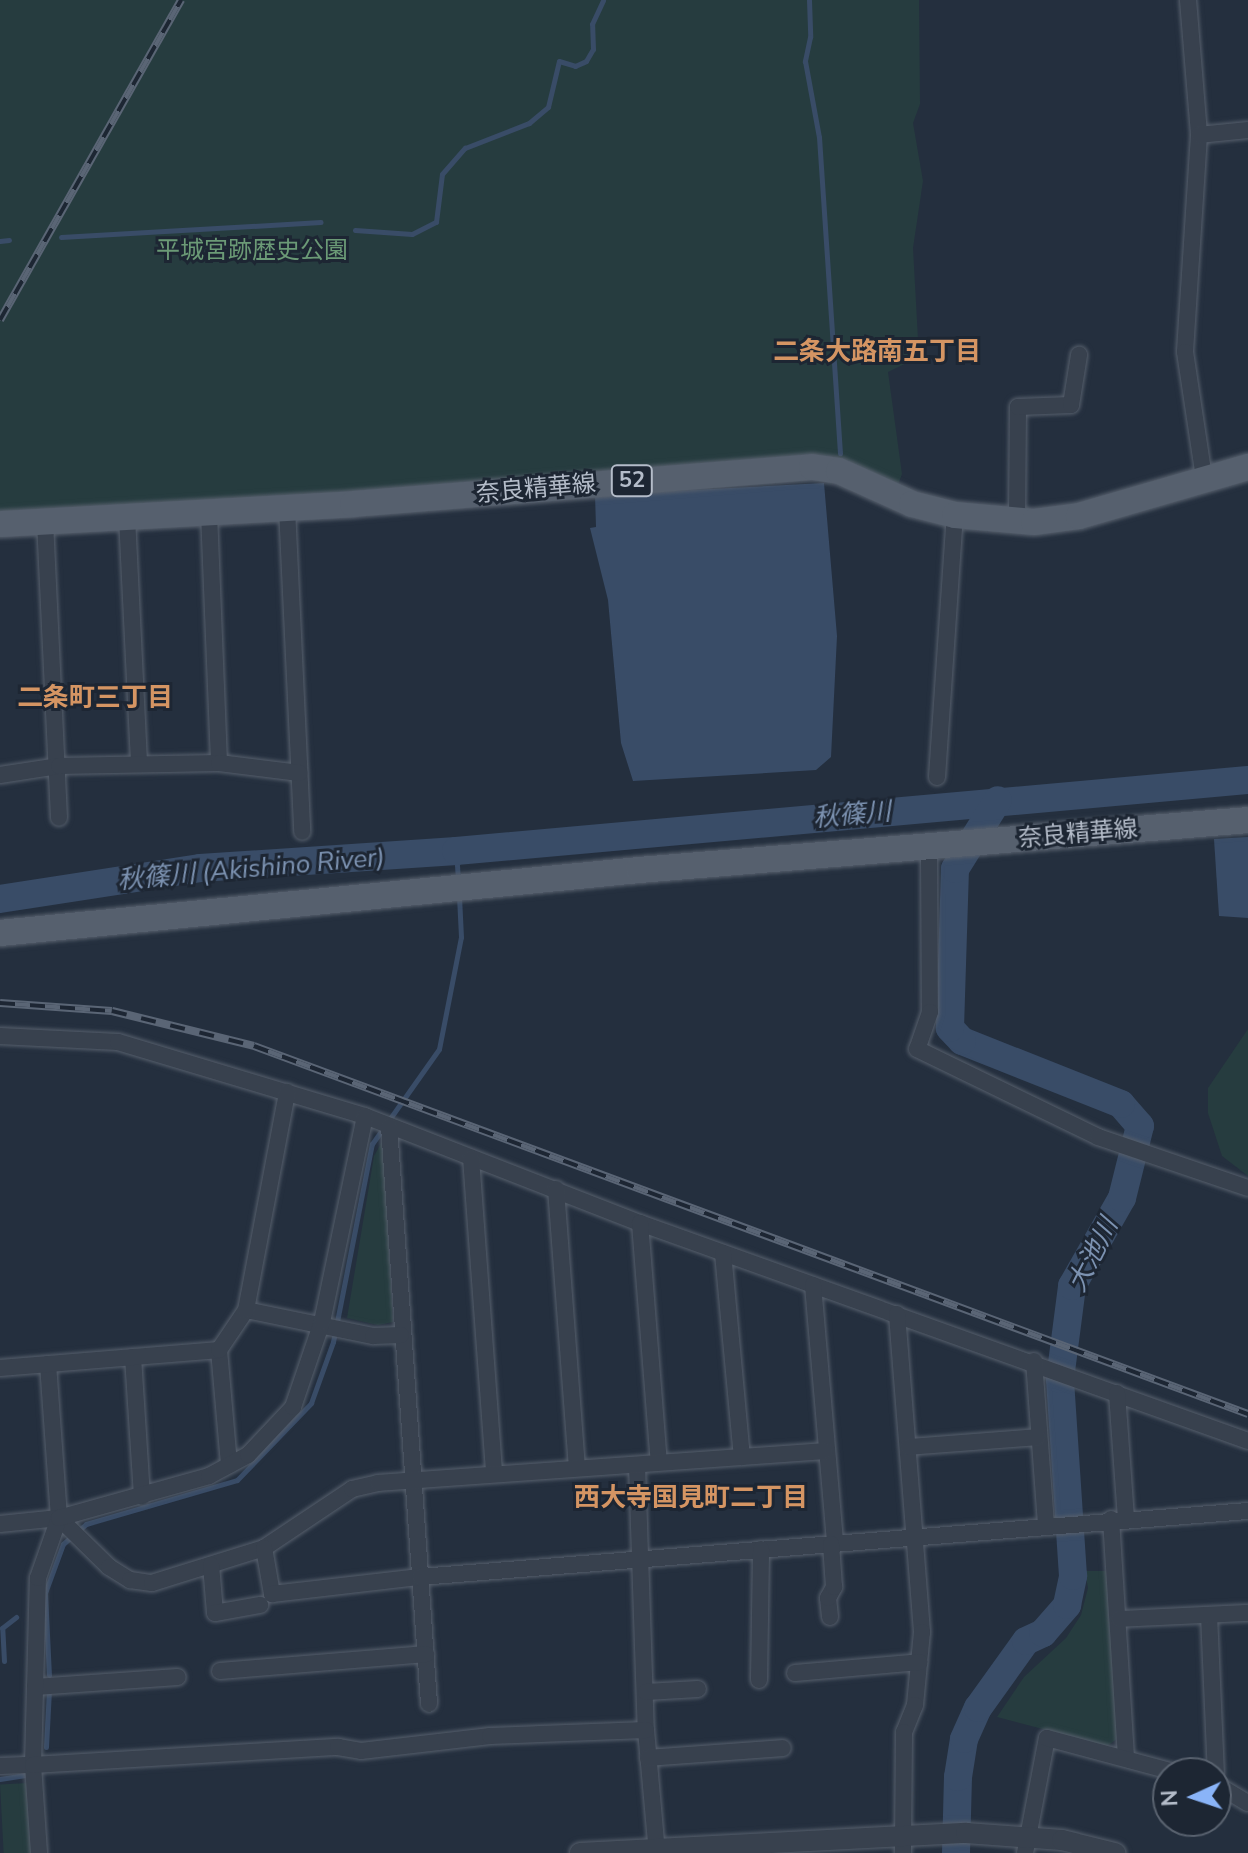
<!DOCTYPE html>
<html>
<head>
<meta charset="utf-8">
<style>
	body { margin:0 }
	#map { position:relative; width:1248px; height:1853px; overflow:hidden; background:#242f3e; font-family:"Nunito Sans","Noto Sans JP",sans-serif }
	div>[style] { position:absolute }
	.green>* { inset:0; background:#263c3f; transform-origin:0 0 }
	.water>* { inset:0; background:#394c67 }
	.stream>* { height:5px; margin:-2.5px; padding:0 2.5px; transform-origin:2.5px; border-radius:2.5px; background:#394c67 }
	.river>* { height:28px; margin:-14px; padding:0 14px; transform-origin:14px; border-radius:14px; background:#394c67 }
	.roads { filter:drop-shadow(0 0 2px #565f6c) drop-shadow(0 0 2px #565f6c) }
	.minor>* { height:16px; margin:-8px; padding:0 8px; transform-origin:8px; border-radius:8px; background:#38414e }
	.tertiary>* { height:20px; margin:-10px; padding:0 10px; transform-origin:10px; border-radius:10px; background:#38414e }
	.primary>* { height:26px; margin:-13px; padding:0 13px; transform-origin:13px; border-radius:13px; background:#56606e }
	.rail>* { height:8px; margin-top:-4px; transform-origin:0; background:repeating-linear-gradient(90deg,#1d2633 0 15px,#5a6575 0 30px); box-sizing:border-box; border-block:2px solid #5a6575 }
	span { translate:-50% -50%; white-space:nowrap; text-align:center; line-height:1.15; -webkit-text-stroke:6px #1d2633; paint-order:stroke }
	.shield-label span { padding:2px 6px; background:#1d2633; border:2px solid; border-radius:6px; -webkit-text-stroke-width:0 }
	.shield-label { font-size:22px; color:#b4bcc9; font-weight:700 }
	.park-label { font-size:24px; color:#6b9a76 }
	.street-label { font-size:24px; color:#b4bcc9 }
	.neighbourhood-label { font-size:26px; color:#d59563; font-weight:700 }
	.water-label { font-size:26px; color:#7c92b1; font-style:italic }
	.north { position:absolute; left:1152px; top:1757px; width:80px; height:80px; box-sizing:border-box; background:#1d2633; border:2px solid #59626f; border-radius:50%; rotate:267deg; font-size:22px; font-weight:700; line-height:32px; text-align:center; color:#b4bcc9 }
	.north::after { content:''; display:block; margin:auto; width:28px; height:36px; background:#8ab4f8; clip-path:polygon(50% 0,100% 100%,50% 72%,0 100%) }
</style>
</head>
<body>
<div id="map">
	<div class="green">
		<div style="clip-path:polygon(0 0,919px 0,920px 104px,913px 123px,923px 181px,913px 248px,919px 357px,888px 372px,902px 474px,898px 485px,830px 464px,0 516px)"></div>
		<div style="clip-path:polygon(1248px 1029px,1248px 1176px,1222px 1156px,1208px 1113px,1208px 1088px)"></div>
		<div style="clip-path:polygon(383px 1140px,393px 1322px,378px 1325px,347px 1318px,374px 1156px)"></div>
		<div style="clip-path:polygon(1085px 1571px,1106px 1571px,1109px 1593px,1117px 1739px,1107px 1746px,997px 1717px,1024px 1677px,1066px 1638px,1081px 1615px,1088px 1588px)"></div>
		<div style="left:28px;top:1783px;width:70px;height:28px;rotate:87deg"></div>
	</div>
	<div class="water">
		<div style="clip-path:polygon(824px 483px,837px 636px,831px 757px,816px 770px,633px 781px,621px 743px,608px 600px,590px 528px,596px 527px,595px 495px)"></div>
		<div style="clip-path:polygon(1248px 837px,1248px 918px,1219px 916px,1214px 839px)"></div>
	</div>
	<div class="stream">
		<div style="left:809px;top:0;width:37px;rotate:88deg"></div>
		<div style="left:810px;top:37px;width:25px;rotate:102deg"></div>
		<div style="left:805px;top:61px;width:77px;rotate:79.6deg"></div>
		<div style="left:819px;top:137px;width:317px;rotate:86.2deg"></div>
		<div style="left:355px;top:230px;width:57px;rotate:4deg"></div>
		<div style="left:412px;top:234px;width:27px;rotate:-27deg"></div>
		<div style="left:436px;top:222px;width:48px;rotate:-82.9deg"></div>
		<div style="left:442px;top:174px;width:35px;rotate:-49deg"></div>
		<div style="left:465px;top:148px;width:69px;rotate:-21.3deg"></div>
		<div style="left:529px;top:123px;width:25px;rotate:-40deg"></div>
		<div style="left:548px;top:107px;width:47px;rotate:-76.6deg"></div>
		<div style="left:559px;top:61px;width:17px;rotate:17deg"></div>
		<div style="left:575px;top:66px;width:12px;rotate:-24deg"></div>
		<div style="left:586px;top:61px;width:14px;rotate:-60deg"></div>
		<div style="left:593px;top:49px;width:25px;rotate:-92deg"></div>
		<div style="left:592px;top:24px;width:26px;rotate:-65deg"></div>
		<div style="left:61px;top:237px;width:260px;rotate:-3.3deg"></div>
		<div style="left:0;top:241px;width:9px;rotate:-6deg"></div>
		<div style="left:456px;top:851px;width:31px;rotate:86deg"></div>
		<div style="left:4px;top:1661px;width:33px;rotate:-93deg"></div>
		<div style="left:2px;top:1628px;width:18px;rotate:-38deg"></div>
		<div style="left:49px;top:1675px;width:82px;rotate:-92.8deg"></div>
		<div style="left:45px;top:1593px;width:52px;rotate:-69.8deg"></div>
		<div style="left:63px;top:1544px;width:30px;rotate:-41deg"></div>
		<div style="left:86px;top:1524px;width:157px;rotate:-16.2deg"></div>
		<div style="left:237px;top:1480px;width:107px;rotate:-46.1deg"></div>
		<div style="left:311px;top:1403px;width:65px;rotate:-70.2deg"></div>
		<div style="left:333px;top:1342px;width:202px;rotate:-78.9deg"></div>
		<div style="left:372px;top:1144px;width:116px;rotate:-54.8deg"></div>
		<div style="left:439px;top:1049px;width:114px;rotate:-78.9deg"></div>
		<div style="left:461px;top:937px;width:41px;rotate:-92.8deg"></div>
		<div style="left:46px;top:1747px;width:57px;rotate:-87deg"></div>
		<div style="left:0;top:1779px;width:26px;rotate:-9deg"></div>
	</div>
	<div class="river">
		<div style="left:0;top:899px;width:202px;rotate:-8.8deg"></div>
		<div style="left:200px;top:868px;width:257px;rotate:-3.8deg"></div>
		<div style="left:456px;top:851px;width:795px;rotate:-5.12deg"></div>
		<div style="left:956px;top:1853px;width:76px;rotate:-88.5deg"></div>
		<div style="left:958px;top:1777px;width:38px;rotate:-81deg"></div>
		<div style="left:964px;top:1739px;width:34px;rotate:-66deg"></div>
		<div style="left:978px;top:1708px;width:82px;rotate:-54.4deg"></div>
		<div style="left:1026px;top:1641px;width:19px;rotate:-25deg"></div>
		<div style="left:1043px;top:1633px;width:37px;rotate:-49deg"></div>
		<div style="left:1067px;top:1605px;width:30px;rotate:-78deg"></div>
		<div style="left:1073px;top:1576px;width:197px;rotate:-93.8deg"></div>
		<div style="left:1060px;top:1379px;width:94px;rotate:-82.6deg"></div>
		<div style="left:1072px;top:1286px;width:101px;rotate:-60.4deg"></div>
		<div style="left:1122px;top:1198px;width:74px;rotate:-76deg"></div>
		<div style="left:1140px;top:1126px;width:29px;rotate:-131deg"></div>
		<div style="left:1121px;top:1104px;width:171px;rotate:-158.4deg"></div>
		<div style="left:962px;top:1041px;width:18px;rotate:-133deg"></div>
		<div style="left:950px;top:1028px;width:159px;rotate:-88.2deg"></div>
		<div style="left:955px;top:869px;width:81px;rotate:-58.1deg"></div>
	</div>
	<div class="roads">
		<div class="minor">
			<div style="left:1188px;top:0;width:135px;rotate:85.3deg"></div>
			<div style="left:1199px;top:135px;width:217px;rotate:93.7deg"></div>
			<div style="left:1185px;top:352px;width:126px;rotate:81.4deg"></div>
			<div style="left:1199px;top:135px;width:49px;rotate:-5.8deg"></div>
			<div style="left:287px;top:508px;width:324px;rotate:87.3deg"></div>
			<div style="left:209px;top:513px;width:250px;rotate:87.7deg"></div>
			<div style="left:127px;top:517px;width:247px;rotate:87.2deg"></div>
			<div style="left:45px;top:521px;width:297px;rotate:87.3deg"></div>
			<div style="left:1017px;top:521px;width:114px;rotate:-89.5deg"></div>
			<div style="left:1018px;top:407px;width:53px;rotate:-2.2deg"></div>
			<div style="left:1071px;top:405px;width:51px;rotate:-80.9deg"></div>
			<div style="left:0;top:775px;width:60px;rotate:-8.7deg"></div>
			<div style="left:59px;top:766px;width:160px;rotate:-1.1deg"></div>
			<div style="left:219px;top:763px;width:81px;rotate:7.1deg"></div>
			<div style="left:937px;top:777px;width:263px;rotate:-86.1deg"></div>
			<div style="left:929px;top:847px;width:165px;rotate:89.7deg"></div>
			<div style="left:930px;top:1012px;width:39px;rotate:109deg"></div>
			<div style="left:917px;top:1049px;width:201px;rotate:25.9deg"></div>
			<div style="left:1098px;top:1137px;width:158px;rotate:18.8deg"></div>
			<div style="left:0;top:1036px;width:118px;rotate:2.9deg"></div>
			<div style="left:118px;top:1042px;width:258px;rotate:16.7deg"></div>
			<div style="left:365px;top:1116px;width:295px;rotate:21.3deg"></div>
			<div style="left:640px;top:1223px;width:646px;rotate:19.73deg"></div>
			<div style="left:389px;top:1126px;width:579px;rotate:86.04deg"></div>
			<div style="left:471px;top:1158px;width:316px;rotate:85.8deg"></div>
			<div style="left:556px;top:1189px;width:280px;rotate:85.7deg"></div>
			<div style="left:640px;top:1223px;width:240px;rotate:85.5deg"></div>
			<div style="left:723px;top:1253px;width:205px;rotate:84.7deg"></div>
			<div style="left:813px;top:1285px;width:260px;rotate:85.1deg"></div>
			<div style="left:246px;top:1310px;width:130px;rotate:11.6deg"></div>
			<div style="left:373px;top:1336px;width:28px;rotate:-2deg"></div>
			<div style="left:897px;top:1314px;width:319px;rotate:85.5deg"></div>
			<div style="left:922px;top:1632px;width:73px;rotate:95.5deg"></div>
			<div style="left:915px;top:1705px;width:29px;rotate:112deg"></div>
			<div style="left:904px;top:1732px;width:121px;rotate:90.5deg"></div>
			<div style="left:219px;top:1350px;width:115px;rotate:85deg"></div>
			<div style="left:133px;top:1357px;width:140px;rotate:86.3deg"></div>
			<div style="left:1034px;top:1361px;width:164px;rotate:85.8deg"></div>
			<div style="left:48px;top:1364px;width:154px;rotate:85.9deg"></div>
			<div style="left:0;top:1368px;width:220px;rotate:-4.7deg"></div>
			<div style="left:219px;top:1350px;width:48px;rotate:-56deg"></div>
			<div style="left:246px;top:1310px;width:222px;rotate:-79.3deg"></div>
			<div style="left:1117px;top:1393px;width:126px;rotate:85.9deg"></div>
			<div style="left:908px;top:1447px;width:130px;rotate:-4.4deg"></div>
			<div style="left:637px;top:1465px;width:265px;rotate:88.1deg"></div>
			<div style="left:646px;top:1730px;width:123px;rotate:84.9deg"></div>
			<div style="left:1111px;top:1519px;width:239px;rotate:86.4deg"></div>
			<div style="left:0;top:1524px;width:59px;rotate:-5.8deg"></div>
			<div style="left:59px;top:1518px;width:70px;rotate:44.4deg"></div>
			<div style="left:109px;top:1567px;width:25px;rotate:32deg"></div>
			<div style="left:130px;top:1580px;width:22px;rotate:8deg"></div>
			<div style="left:152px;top:1583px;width:117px;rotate:-17.4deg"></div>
			<div style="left:264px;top:1548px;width:106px;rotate:-33.8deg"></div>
			<div style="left:352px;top:1489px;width:27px;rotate:-13deg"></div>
			<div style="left:378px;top:1483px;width:448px;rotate:-4.1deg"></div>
			<div style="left:264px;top:1548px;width:47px;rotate:80.1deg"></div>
			<div style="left:272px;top:1594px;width:149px;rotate:-6.6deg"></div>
			<div style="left:420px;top:1577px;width:831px;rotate:-4.56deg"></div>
			<div style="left:211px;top:1565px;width:48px;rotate:85.2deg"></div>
			<div style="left:215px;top:1613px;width:46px;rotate:-10.1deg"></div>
			<div style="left:1209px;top:1615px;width:158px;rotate:87.5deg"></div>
			<div style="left:830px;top:1617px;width:19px;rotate:-96deg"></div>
			<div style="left:828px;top:1598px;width:13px;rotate:-61deg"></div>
			<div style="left:834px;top:1587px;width:43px;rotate:-94deg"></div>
			<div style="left:1119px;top:1619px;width:129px;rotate:-2.7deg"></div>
			<div style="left:220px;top:1671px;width:207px;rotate:-4.7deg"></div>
			<div style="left:795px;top:1673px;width:125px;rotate:-5deg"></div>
			<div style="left:759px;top:1680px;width:131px;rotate:-89.1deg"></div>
			<div style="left:35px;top:1687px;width:143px;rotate:-4deg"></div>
			<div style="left:646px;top:1692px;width:52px;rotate:-3.3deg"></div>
			<div style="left:648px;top:1758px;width:135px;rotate:-4.2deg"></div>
			<div style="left:0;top:1766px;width:33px;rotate:-2deg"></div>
			<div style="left:33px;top:1765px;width:187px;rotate:-88.5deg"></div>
			<div style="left:38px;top:1578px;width:64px;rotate:-70.7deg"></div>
			<div style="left:59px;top:1518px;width:156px;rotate:-15.6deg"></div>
			<div style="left:209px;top:1476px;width:44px;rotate:-28.3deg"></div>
			<div style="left:248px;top:1455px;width:66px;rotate:-46.8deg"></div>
			<div style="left:293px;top:1407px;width:90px;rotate:-71.2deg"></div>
			<div style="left:322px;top:1322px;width:210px;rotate:-78.2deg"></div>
			<div style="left:1216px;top:1784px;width:37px;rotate:31deg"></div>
			<div style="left:39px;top:1853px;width:88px;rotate:-93.9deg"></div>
			<div style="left:33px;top:1765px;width:306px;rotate:-3.4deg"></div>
			<div style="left:338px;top:1747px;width:23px;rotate:10deg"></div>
			<div style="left:361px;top:1751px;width:130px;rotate:-6.6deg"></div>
			<div style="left:490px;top:1736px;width:156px;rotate:-2.2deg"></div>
			<div style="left:1025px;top:1853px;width:117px;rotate:-79.2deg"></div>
			<div style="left:1047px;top:1738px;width:136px;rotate:15deg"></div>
		</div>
		<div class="tertiary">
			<div style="left:580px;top:1853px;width:387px;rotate:-3deg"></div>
			<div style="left:966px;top:1833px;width:96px;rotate:4.2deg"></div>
			<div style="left:1062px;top:1840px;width:55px;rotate:13.8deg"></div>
		</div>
		<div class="primary">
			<div style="left:0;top:524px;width:354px;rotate:-3.2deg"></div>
			<div style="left:353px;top:504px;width:460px;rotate:-4.6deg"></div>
			<div style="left:812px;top:467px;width:27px;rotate:8deg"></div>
			<div style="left:839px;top:471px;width:80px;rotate:24.3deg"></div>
			<div style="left:912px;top:504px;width:44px;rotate:14.3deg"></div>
			<div style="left:955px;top:515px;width:79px;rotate:5.1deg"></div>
			<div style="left:1034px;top:522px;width:45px;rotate:-7.6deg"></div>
			<div style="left:1079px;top:516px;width:176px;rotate:-16.2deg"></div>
			<div style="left:0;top:933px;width:642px;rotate:-5.63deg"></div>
			<div style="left:639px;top:870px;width:611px;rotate:-4.69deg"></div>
		</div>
	</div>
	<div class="rail">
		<div style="left:0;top:320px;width:368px;rotate:-60.5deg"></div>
		<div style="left:0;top:1003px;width:112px;rotate:4.1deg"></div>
		<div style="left:112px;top:1011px;width:146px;rotate:13.8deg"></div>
		<div style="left:254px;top:1046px;width:1060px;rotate:20.32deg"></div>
	</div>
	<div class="shield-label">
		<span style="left:632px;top:481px">52</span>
	</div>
	<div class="park-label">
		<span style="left:252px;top:251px">平城宮跡歴史公園</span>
	</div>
	<div class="street-label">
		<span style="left:536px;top:489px;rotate:-5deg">奈良精華線</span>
		<span style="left:1078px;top:834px;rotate:-5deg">奈良精華線</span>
	</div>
	<div class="neighbourhood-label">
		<span style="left:877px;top:352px">二条大路南五丁目</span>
		<span style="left:95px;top:698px">二条町三丁目</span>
		<span style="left:691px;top:1498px">西大寺国見町二丁目</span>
	</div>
	<div class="water-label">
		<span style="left:852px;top:815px;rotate:-5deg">秋篠川</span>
		<span style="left:251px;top:869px;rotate:-5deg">秋篠川 (Akishino River)</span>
		<span style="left:1093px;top:1255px;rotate:-63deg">大池川</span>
	</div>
	<div class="north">N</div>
</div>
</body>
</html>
